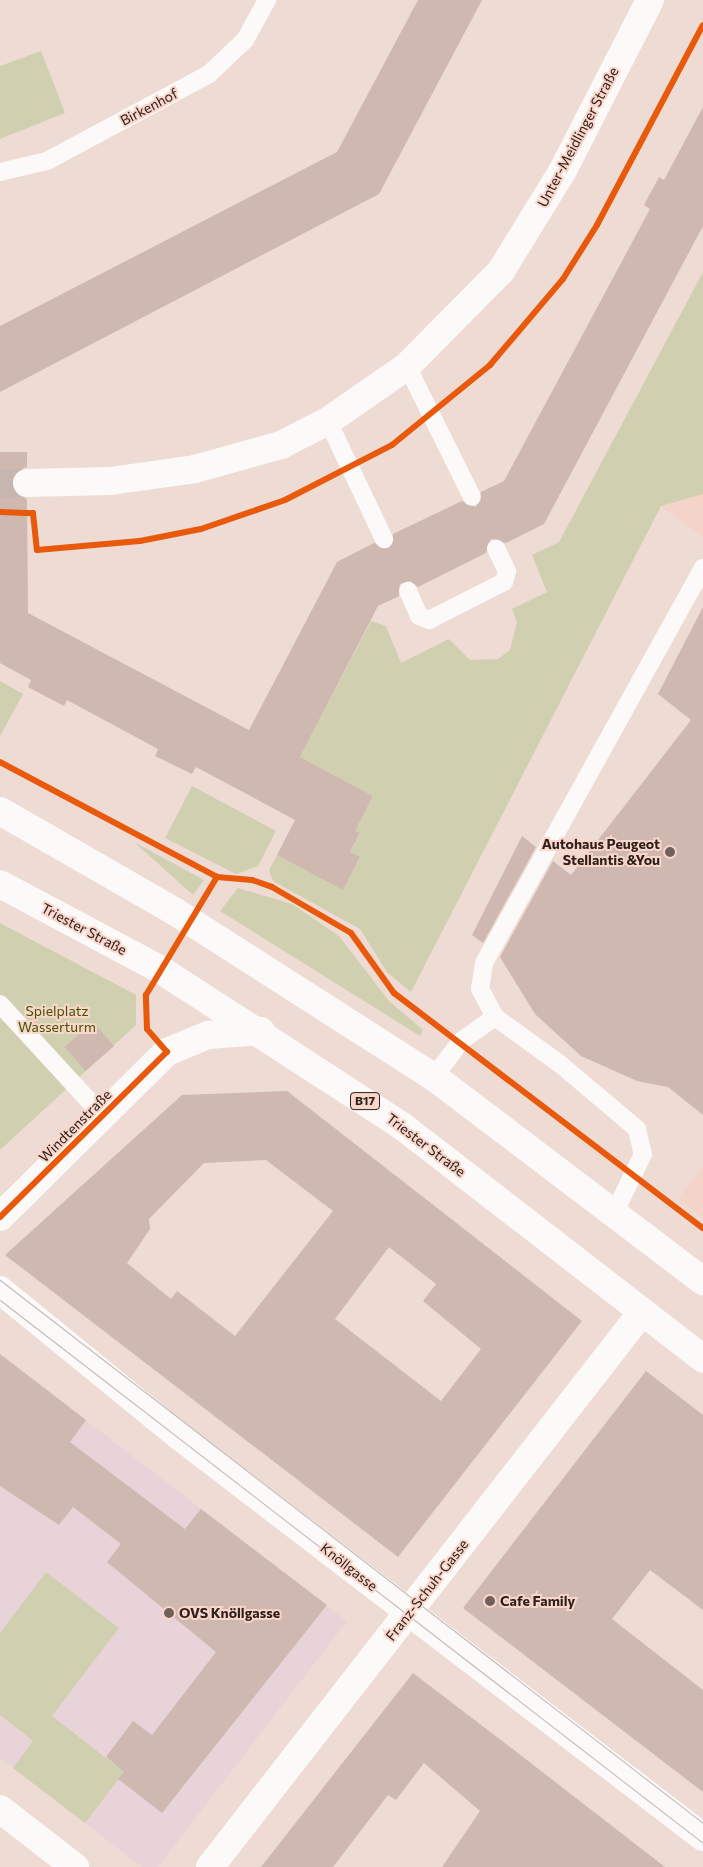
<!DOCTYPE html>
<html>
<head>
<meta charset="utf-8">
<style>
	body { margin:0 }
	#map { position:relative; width:703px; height:1867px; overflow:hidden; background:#eedbd4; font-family:Commissioner,sans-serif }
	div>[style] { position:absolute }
	.built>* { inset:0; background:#f4d3c8 }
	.education>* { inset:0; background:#e8d4d8 }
	.green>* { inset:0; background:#d0d0b0 }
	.building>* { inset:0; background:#ceb8b0; transform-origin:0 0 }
	.street-tunnel>* { height:28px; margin-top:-14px; transform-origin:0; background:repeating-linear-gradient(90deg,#c7b6af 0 28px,transparent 0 42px) }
	.lane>* { height:18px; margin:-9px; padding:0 9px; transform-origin:9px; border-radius:9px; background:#fcfaf9 }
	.street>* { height:28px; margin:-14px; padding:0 14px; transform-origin:14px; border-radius:14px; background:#fcfaf9 }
	.primary>* { height:28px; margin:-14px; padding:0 14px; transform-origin:14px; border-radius:14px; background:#fcfaf9 }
	.tram>* { height:1px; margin:-0.5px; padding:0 0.5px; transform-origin:0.5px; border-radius:0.5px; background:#bdb8b6 }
	.cycleway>* { height:6px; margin:-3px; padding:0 3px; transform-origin:3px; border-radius:3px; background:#e8590c }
	.dots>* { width:14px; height:14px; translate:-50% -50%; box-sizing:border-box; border:2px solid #f9d6c9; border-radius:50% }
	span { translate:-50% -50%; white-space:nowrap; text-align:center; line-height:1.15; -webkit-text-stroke:4px #f9d6c9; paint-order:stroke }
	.shield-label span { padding:1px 4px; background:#f9d6c9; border:1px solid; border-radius:4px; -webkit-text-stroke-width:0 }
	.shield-label { font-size:12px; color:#2d201c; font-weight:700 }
	.street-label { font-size:14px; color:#2d201c }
	.poi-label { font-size:14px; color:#2d201c; font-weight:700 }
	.right { translate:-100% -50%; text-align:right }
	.left { translate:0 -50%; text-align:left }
	.park-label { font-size:14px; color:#445300 }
</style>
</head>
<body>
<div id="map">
	<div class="built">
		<div style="clip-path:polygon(703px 427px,703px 537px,661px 506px)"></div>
		<div style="clip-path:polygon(703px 1167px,703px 1218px,678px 1199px)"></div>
	</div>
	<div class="education">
		<div style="clip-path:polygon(0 1354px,347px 1621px,158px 1867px,142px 1867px,0 1758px)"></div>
	</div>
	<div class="green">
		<div style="clip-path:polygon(41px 51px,65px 113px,0 139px,0 66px)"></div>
		<div style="clip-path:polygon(703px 272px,703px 494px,661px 506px,411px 992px,387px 972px,360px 929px,273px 881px,269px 870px,277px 855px,343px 889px,360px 858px,350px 852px,360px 834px,355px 831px,373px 796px,300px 757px,371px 621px,386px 626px,401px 663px,449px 639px,470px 660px,498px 659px,510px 650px,517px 622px,512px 609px,547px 592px,532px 555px,559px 542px)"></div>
		<div style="clip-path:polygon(0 681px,23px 694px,0 736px)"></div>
		<div style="clip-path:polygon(192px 786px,276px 831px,258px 866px,236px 874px,165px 838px)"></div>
		<div style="clip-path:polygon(134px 842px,204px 880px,193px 895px)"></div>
		<div style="clip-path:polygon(238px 888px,292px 904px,339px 936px,389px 1001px,423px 1030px,420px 1036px,220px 911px)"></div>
		<div style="clip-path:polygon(0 923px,136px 995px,136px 1025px,0 1150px)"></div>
		<div style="clip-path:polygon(46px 1572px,119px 1628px,52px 1716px,124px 1772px,85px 1823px,13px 1768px,33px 1741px,0 1715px,0 1633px)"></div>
	</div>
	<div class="building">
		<div style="clip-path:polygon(418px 0,482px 0,379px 194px,0 392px,0 326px,337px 152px)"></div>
		<div style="clip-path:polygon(703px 107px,703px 226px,544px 524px,506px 543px,491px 539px,486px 553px,418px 587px,410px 581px,400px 584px,399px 596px,378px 606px,300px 757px,373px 796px,355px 831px,360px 833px,350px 852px,360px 857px,343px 890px,277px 855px,295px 820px,196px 767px,192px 774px,155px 756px,158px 749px,67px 700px,64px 706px,28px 687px,31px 680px,0 663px,0 452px,27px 452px,27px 467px,18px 470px,11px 483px,14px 492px,27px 499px,28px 613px,249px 730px,337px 562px,374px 543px,389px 548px,393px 534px,462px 501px,476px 507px,481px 492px,504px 481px,650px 209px,644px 205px,659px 177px,664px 180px)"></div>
		<div style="clip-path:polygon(703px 607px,703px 1115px,668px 1087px,637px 1081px,581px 1056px,535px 1014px,500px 957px,553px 861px,571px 875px,691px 720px,658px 694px)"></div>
		<div style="clip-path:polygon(522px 836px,536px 847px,483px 943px,472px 935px)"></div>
		<div style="left:93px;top:1022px;width:32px;height:38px;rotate:49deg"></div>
		<div style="clip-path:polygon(evenodd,287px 1091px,582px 1321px,398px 1557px,5px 1255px,182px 1095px,287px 1091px,266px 1160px,333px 1211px,235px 1336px,177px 1291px,171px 1299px,127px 1263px,150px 1229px,149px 1219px,204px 1163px,266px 1160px,287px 1091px,389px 1247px,436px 1284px,423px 1301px,481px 1349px,441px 1401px,335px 1319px,389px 1247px)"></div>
		<div style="clip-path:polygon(0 1354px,86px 1420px,70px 1442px,185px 1529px,201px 1509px,327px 1605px,162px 1813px,118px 1779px,124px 1772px,106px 1757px,133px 1721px,152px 1735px,216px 1652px,107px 1562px,121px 1544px,73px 1507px,59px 1525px,0 1486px)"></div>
		<div style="clip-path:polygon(646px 1371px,703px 1415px,703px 1610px,650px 1570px,612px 1619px,703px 1690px,703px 1792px,463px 1608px)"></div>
		<div style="clip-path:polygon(413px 1673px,514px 1750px,665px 1867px,442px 1867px,480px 1811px,424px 1763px,396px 1800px,388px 1795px,333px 1867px,261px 1867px)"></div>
	</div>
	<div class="street-tunnel">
		<div style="left:0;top:483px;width:27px"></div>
	</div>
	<div class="lane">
		<div style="left:0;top:172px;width:48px;rotate:-13.2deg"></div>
		<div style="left:47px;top:161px;width:184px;rotate:-28.2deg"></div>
		<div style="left:209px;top:74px;width:50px;rotate:-43.4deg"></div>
		<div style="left:245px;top:40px;width:46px;rotate:-61.2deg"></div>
		<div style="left:407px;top:366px;width:146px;rotate:63.6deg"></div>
		<div style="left:328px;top:421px;width:131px;rotate:64.6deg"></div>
		<div style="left:408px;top:591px;width:27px;rotate:66deg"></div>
		<div style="left:419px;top:616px;width:11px;rotate:22deg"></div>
		<div style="left:429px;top:620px;width:84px;rotate:-26.9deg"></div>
		<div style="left:504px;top:582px;width:11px;rotate:-75deg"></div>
		<div style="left:507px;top:571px;width:25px;rotate:-116deg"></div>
		<div style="left:0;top:1004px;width:152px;rotate:47.4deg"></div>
		<div style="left:495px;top:1017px;width:32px;rotate:-118deg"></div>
		<div style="left:480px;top:989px;width:26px;rotate:-81deg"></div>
		<div style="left:484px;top:963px;width:452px;rotate:-61deg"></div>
		<div style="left:434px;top:1077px;width:45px;rotate:-53.1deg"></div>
		<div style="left:461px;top:1041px;width:42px;rotate:-35.2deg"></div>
		<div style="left:495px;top:1017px;width:80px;rotate:35.9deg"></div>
		<div style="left:560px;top:1064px;width:101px;rotate:40.2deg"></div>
		<div style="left:637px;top:1129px;width:26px;rotate:77deg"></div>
		<div style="left:643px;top:1154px;width:64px;rotate:115.8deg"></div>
	</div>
	<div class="street">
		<div style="left:27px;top:483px;width:83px;rotate:-1.4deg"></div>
		<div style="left:110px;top:481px;width:86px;rotate:-8deg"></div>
		<div style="left:195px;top:469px;width:89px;rotate:-15.6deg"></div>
		<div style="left:281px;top:445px;width:53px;rotate:-27.1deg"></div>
		<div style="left:328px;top:421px;width:96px;rotate:-34.8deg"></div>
		<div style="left:407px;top:366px;width:134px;rotate:-45.3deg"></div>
		<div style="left:501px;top:271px;width:116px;rotate:-58.4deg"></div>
		<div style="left:562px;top:172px;width:193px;rotate:-62.9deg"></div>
		<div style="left:0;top:1217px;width:235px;rotate:-44.7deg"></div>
		<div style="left:167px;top:1052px;width:44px;rotate:-22.5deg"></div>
		<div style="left:208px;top:1035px;width:53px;rotate:-4.3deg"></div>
		<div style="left:0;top:1290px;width:231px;rotate:39.2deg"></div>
		<div style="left:179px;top:1436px;width:660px;rotate:37.43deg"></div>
		<div style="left:0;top:1809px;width:95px;rotate:37.7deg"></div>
		<div style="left:210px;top:1867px;width:703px;rotate:-52.1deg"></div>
	</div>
	<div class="primary">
		<div style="left:0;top:811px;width:201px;rotate:29.9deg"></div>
		<div style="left:174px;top:911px;width:308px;rotate:32.6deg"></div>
		<div style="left:434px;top:1077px;width:338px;rotate:37.2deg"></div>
		<div style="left:0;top:884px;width:183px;rotate:28.1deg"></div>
		<div style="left:161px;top:970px;width:287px;rotate:32.9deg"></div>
		<div style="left:402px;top:1126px;width:381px;rotate:37.7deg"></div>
	</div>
	<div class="tram">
		<div style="left:0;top:1280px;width:888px;rotate:37.68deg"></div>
		<div style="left:0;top:1300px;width:888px;rotate:37.68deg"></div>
	</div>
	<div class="cycleway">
		<div style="left:0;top:512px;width:33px;rotate:2deg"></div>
		<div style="left:33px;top:513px;width:37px;rotate:84deg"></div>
		<div style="left:37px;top:550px;width:103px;rotate:-5deg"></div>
		<div style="left:140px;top:541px;width:62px;rotate:-11.1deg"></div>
		<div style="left:201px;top:529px;width:89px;rotate:-19deg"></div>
		<div style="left:285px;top:500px;width:120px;rotate:-27.2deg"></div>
		<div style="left:392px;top:445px;width:127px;rotate:-39.2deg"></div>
		<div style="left:490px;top:365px;width:113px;rotate:-49.7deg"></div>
		<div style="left:563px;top:279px;width:64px;rotate:-57.8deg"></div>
		<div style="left:597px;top:225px;width:226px;rotate:-62.1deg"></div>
		<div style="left:0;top:762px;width:246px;rotate:27.9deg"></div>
		<div style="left:217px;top:877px;width:35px;rotate:5deg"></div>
		<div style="left:252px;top:880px;width:21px;rotate:19deg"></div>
		<div style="left:272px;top:887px;width:91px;rotate:30.2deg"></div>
		<div style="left:351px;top:933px;width:74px;rotate:54.4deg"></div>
		<div style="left:394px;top:993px;width:388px;rotate:37.3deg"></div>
		<div style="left:0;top:1217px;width:235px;rotate:-44.7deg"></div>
		<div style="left:167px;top:1052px;width:30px;rotate:-131deg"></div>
		<div style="left:147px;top:1029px;width:34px;rotate:-92deg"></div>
		<div style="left:146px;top:995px;width:138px;rotate:-59deg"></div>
	</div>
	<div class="dots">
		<div style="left:670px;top:852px;background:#71615c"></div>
		<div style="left:490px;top:1601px;background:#71615c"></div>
		<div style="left:169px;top:1613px;background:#71615c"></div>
	</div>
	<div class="shield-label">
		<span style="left:365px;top:1101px">B17</span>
	</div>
	<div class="street-label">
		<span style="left:149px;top:107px;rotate:-28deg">Birkenhof</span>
		<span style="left:578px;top:137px;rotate:-62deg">Unter-Meidlinger Straße</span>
		<span style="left:84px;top:929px;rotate:28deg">Triester Straße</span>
		<span style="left:75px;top:1126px;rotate:-45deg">Windtenstraße</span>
		<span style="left:426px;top:1145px;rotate:37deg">Triester Straße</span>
		<span style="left:349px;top:1567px;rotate:38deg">Knöllgasse</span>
		<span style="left:427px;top:1590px;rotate:-52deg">Franz-Schuh-Gasse</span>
	</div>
	<div class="poi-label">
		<span class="right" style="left:660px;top:852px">Autohaus Peugeot<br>Stellantis &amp;You</span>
		<span class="left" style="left:500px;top:1601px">Cafe Family</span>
		<span class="left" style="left:179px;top:1613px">OVS Knöllgasse</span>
	</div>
	<div class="park-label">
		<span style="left:57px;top:1019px">Spielplatz<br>Wasserturm</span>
	</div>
</div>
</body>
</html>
